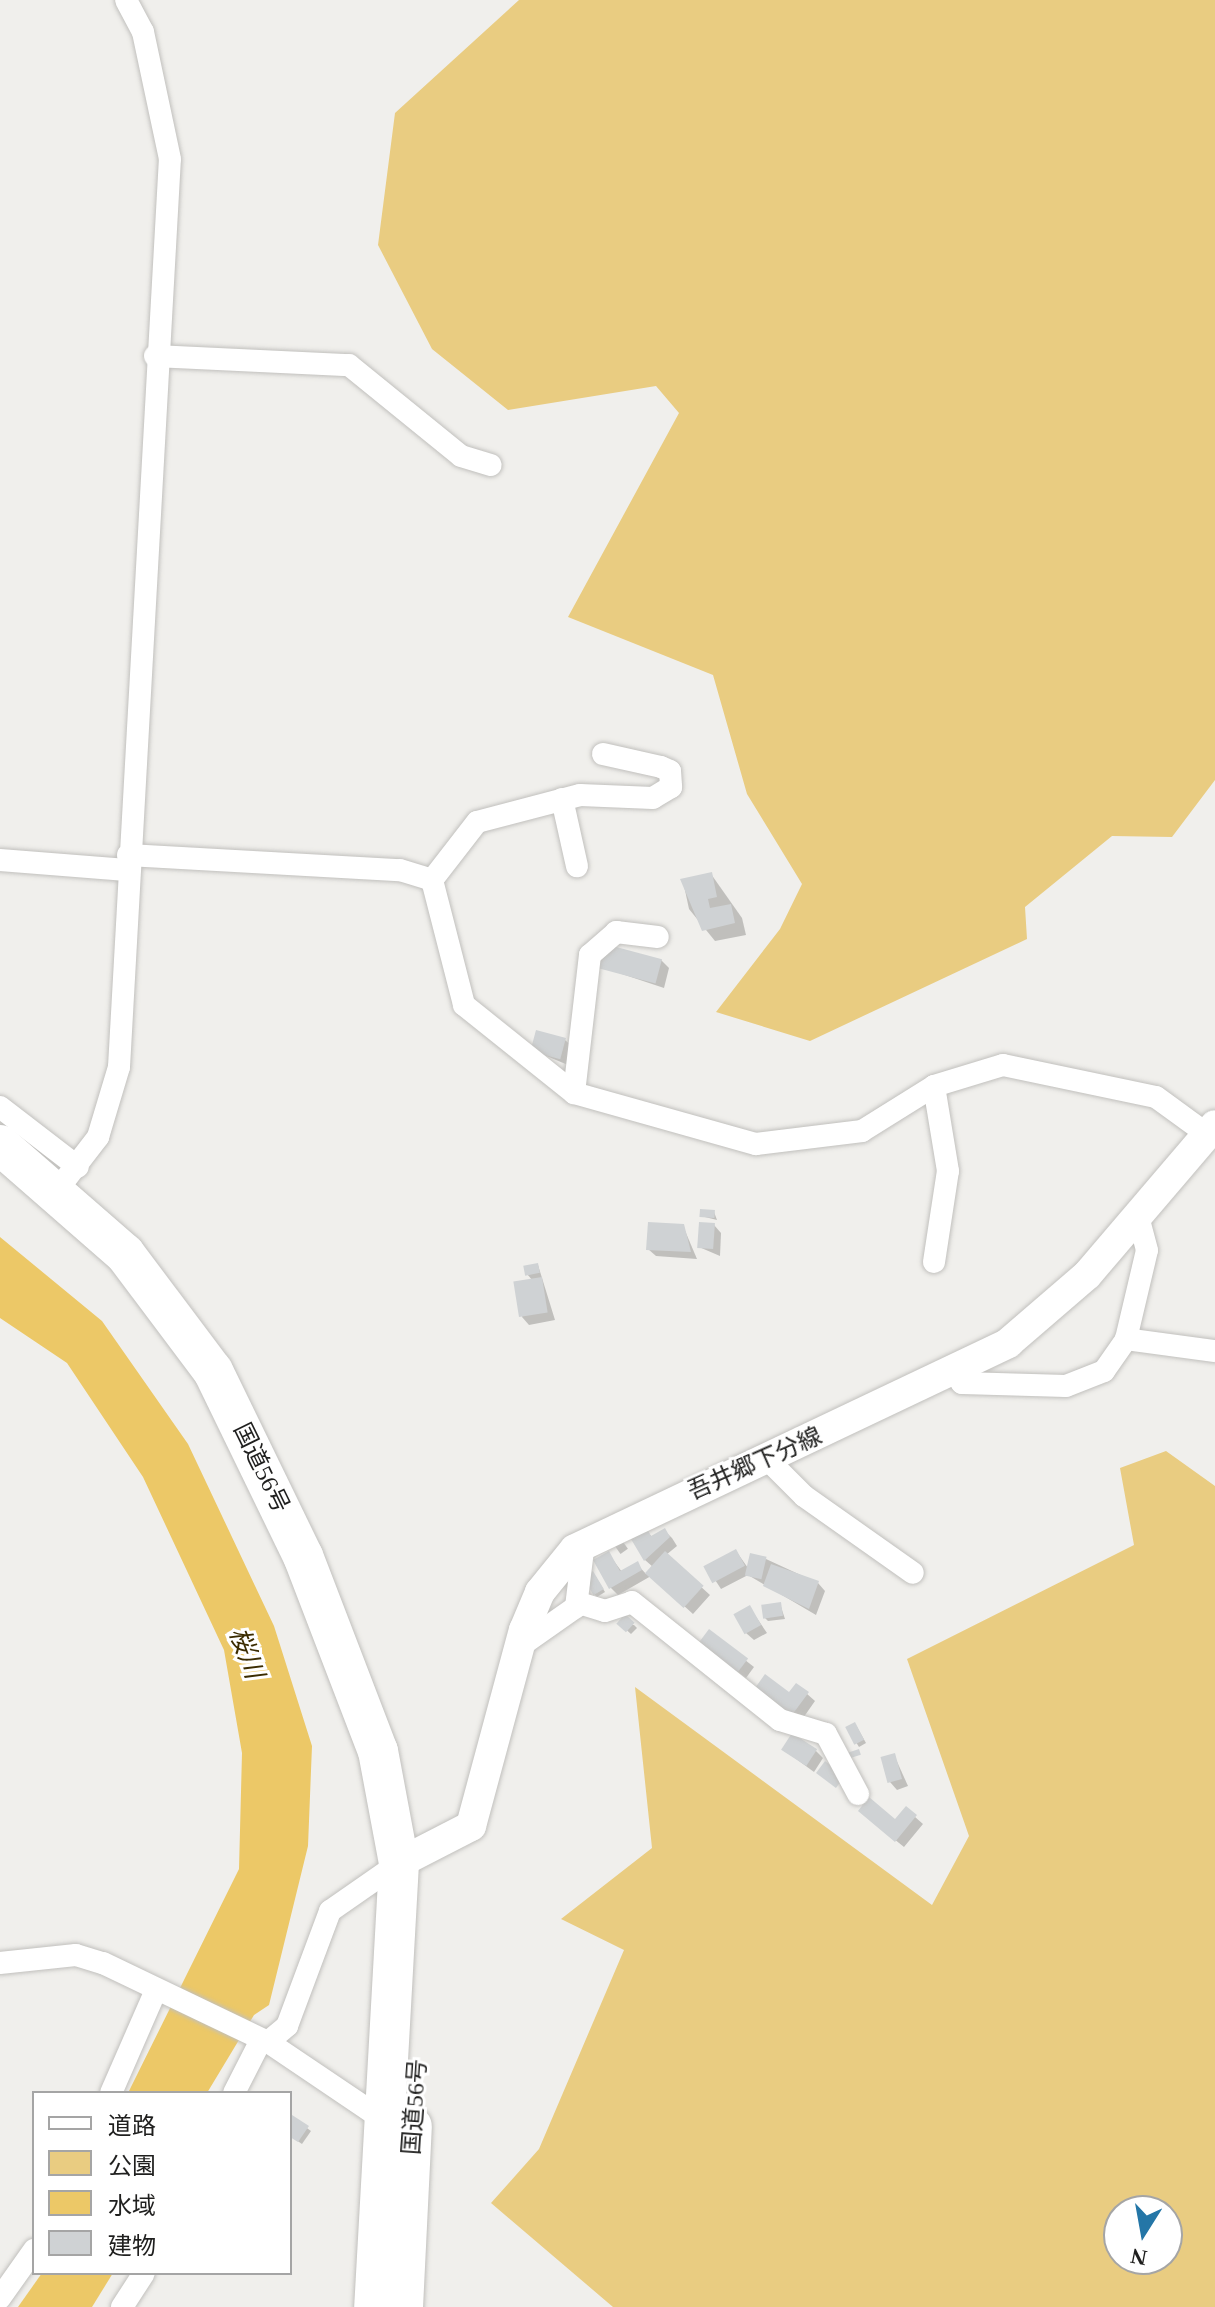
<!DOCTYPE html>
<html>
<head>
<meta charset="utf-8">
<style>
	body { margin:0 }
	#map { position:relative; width:1215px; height:2307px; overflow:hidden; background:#f0efec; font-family:"Times New Roman","Noto Sans JP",serif }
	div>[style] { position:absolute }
	.green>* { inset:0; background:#e9cc81 }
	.water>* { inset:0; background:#ecc867 }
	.shadow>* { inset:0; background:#0003; transform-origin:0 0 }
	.building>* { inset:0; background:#cfd2d4; transform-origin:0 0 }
	.roads { filter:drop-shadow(0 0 2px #c1c0bd) drop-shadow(0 0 2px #c1c0bd) }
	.street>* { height:22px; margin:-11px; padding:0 11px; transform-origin:11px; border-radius:11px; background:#fff }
	.secondary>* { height:30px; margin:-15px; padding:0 15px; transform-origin:15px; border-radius:15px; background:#fff }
	.highway>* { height:40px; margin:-20px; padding:0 20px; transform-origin:20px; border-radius:20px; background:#fff }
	span { translate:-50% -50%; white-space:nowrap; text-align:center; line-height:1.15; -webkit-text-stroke:6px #fff; paint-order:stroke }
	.street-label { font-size:24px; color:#1f1f1e }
	.water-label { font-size:26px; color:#3b2c01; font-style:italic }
	.legend { position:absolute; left:32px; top:2091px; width:260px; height:184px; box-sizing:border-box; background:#fff; border:2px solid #a5a5a5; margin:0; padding:10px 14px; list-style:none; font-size:24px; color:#1f1f1e }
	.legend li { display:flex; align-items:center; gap:16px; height:40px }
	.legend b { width:40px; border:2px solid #a5a5a5 }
	.north { position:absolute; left:1103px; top:2195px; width:80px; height:80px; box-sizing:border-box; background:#fff; border:2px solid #a5a5a5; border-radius:50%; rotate:191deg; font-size:22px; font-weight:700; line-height:32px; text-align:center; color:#1f1f1e }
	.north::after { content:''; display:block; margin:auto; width:28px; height:36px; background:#2476a7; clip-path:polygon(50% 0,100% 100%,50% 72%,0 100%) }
</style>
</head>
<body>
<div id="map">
	<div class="green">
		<div style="clip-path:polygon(519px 0,1215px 0,1215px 780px,1172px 837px,1112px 836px,1025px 907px,1027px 939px,810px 1041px,716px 1012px,780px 929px,802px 884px,747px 794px,713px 675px,568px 617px,679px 413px,656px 386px,508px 410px,432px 349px,378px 245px,395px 113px)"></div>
		<div style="clip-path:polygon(evenodd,1166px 1451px,1215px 1486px,1215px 2307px,613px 2307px,491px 2203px,539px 2149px,624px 1950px,561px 1919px,652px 1848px,635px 1687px,932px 1905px,969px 1836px,907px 1659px,1134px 1545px,1120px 1468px,1166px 1451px,1119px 2211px,1167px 2211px,1167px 2259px,1119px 2259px,1119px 2211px)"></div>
	</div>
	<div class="water">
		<div style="clip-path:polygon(0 1237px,102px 1321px,188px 1444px,274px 1626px,312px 1746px,308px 1846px,269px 2005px,254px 2015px,207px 2093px,128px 2093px,239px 1869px,242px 1753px,224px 1650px,143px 1477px,67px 1363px,0 1318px)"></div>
		<div style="clip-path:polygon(42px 2273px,113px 2273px,92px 2307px,18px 2307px)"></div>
	</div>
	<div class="shadow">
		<div style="clip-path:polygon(711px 874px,742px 918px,746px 935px,715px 941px,689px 909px,683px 881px)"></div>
		<div style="clip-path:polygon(661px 960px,669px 968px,664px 988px,601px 967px)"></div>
		<div style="clip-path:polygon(565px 1040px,573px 1047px,568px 1065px,532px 1050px)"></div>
		<div style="clip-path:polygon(714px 1212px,717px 1220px,701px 1216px)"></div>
		<div style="clip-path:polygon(714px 1225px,721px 1233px,720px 1256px,699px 1247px)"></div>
		<div style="clip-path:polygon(683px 1226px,697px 1259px,656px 1256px,648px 1249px)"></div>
		<div style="clip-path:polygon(538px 1265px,555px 1320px,529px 1325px,522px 1317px,533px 1281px,527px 1274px)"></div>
		<div style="clip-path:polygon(644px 1528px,653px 1538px,665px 1531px,672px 1538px,677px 1546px,666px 1555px,710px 1595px,693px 1614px,651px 1576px,618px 1595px,610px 1587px,608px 1553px,622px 1572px,637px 1564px,646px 1574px,653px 1567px,645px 1560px)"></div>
		<div style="left:621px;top:1539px;width:12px;height:9px;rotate:55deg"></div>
		<div style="clip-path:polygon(736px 1551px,748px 1568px,766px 1559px,818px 1583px,825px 1591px,816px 1615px,748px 1575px,721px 1589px,706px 1566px)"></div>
		<div style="clip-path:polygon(596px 1577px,605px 1592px,597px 1597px,594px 1594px)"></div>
		<div style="clip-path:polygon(780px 1604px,785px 1619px,768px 1621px,765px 1618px)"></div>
		<div style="clip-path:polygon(750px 1608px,767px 1633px,754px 1640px,746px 1633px)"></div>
		<div style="clip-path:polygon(621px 1625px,634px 1625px,637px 1628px,631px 1634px)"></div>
		<div style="clip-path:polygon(709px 1632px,754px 1667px,746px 1678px,708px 1650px)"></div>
		<div style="clip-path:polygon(797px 1685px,815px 1701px,801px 1721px,765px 1695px,790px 1695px)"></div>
		<div style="clip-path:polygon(857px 1727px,866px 1743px,859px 1747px,847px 1728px)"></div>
		<div style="clip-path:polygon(784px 1750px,816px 1751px,823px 1758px,814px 1772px)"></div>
		<div style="clip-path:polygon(894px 1755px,908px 1786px,897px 1790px,890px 1782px)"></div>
		<div style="clip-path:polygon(906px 1809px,923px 1824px,904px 1847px,868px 1818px,896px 1822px)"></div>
		<div style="clip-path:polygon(293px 2118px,311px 2131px,302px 2144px,290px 2136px)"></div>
	</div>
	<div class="building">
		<div style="clip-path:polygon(712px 872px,717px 897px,708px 899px,710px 908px,731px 904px,735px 923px,702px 931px,680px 879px)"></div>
		<div style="left:605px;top:944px;width:59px;height:25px;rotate:15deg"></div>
		<div style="left:536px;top:1030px;width:31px;height:22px;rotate:15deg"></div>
		<div style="left:700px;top:1209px;width:15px;height:8px;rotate:4deg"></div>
		<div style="clip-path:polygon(648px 1222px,684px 1224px,691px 1252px,646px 1250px)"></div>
		<div style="left:699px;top:1222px;width:16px;height:26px;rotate:4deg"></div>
		<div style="left:538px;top:1263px;width:10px;height:15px;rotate:79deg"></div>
		<div style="left:542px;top:1277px;width:36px;height:29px;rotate:81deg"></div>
		<div style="clip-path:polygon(645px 1525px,651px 1536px,665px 1528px,670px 1537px,644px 1561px,628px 1534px)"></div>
		<div style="left:736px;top:1549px;width:19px;height:37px;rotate:62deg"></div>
		<div style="clip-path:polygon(609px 1551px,620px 1571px,638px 1561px,642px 1570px,609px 1589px,593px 1560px)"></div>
		<div style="left:665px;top:1551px;width:52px;height:30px;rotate:42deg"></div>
		<div style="left:750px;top:1553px;width:17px;height:23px;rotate:13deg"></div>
		<div style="clip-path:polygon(771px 1564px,819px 1581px,809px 1609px,763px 1586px)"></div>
		<div style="left:593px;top:1571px;width:21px;height:12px;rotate:59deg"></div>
		<div style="left:781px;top:1602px;width:14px;height:20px;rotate:82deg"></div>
		<div style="left:750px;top:1605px;width:23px;height:19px;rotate:61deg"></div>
		<div style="left:625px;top:1614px;width:13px;height:13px;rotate:42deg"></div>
		<div style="left:709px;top:1629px;width:49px;height:18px;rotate:37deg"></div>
		<div style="clip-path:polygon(765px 1674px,789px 1692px,796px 1683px,809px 1692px,792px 1715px,755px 1688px)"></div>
		<div style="left:855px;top:1722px;width:20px;height:11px;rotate:63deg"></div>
		<div style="left:792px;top:1733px;width:30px;height:20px;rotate:33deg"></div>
		<div style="left:859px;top:1749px;width:6px;height:11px;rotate:72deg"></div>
		<div style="left:895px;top:1753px;width:27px;height:15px;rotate:75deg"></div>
		<div style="left:825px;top:1761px;width:25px;height:15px;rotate:37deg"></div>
		<div style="clip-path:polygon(869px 1797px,895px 1819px,906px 1806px,917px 1815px,895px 1842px,858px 1811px)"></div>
		<div style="clip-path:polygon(292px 2115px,309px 2126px,298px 2142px,290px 2137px)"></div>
	</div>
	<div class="roads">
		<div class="street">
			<div style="left:155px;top:356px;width:194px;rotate:2.7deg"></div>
			<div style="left:349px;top:365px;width:144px;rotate:39.1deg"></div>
			<div style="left:461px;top:456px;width:31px;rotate:17deg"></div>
			<div style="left:603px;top:754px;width:59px;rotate:12.6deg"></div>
			<div style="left:661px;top:767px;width:10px;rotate:24deg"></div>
			<div style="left:670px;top:771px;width:16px;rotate:86deg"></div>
			<div style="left:671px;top:787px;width:21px;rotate:149deg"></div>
			<div style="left:653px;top:798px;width:73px;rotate:-177.6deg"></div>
			<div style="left:580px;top:795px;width:106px;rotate:165.3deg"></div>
			<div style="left:477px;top:822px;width:73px;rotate:127.8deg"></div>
			<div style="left:432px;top:880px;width:129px;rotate:75.6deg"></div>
			<div style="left:464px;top:1005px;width:141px;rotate:38.7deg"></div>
			<div style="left:574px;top:1093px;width:189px;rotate:15.7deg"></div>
			<div style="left:756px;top:1144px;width:107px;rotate:-7deg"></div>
			<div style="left:862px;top:1131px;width:85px;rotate:-32deg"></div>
			<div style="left:934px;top:1086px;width:72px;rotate:-16.9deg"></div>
			<div style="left:1003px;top:1065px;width:156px;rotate:11.8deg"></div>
			<div style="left:1156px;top:1097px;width:63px;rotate:36deg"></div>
			<div style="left:562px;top:799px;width:69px;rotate:77.4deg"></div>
			<div style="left:128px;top:855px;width:272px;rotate:3.2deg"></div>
			<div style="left:400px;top:870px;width:34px;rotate:17deg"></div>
			<div style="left:0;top:860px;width:127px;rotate:4.5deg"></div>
			<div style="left:574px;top:1093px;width:139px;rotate:-83.4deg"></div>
			<div style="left:590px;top:955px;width:35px;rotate:-41deg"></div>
			<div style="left:616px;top:932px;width:42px;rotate:6.8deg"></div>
			<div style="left:0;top:1107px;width:98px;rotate:37.6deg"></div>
			<div style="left:58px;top:1189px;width:66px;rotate:-52.4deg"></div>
			<div style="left:98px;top:1137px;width:73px;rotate:-73.3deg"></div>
			<div style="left:119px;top:1067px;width:909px;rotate:-86.79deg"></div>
			<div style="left:170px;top:159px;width:130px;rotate:-102deg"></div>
			<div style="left:143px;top:32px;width:36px;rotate:-118deg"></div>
			<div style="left:934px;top:1262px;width:92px;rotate:-81.3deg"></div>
			<div style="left:948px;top:1171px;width:86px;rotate:-99.4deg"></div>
			<div style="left:1126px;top:1339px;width:90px;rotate:7.7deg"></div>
			<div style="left:955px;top:1373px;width:12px;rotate:55deg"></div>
			<div style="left:962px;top:1383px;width:104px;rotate:1.7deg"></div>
			<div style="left:1066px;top:1386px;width:41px;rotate:-21.5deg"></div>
			<div style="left:1104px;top:1371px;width:39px;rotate:-55deg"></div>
			<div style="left:1126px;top:1339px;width:91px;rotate:-76.7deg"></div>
			<div style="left:1147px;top:1250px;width:35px;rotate:-105deg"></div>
			<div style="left:767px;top:1459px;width:52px;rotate:45deg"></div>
			<div style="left:804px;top:1496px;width:133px;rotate:35.2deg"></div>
			<div style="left:579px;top:1603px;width:27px;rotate:17deg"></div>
			<div style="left:605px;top:1611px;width:28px;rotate:-18deg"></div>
			<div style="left:632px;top:1602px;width:189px;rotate:38.6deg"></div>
			<div style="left:780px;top:1720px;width:48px;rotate:16.9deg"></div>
			<div style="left:826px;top:1734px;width:68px;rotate:61.9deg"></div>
			<div style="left:519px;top:1647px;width:70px;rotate:-35.1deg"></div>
			<div style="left:576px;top:1607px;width:65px;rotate:-83deg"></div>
			<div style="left:0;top:1963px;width:76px;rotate:-6deg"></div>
			<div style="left:76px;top:1955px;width:28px;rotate:17deg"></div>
			<div style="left:103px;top:1963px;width:183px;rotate:25.6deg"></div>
			<div style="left:268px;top:2042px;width:145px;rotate:34deg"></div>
			<div style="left:268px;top:2042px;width:25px;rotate:-40deg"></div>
			<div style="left:287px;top:2026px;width:123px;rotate:-69.5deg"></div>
			<div style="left:330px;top:1911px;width:84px;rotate:-34.8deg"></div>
			<div style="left:111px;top:2093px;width:112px;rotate:-66.4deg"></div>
			<div style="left:234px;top:2093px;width:59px;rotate:-63deg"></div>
			<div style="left:0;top:2298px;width:59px;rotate:-54.7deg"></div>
			<div style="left:122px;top:2307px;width:40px;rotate:-57.1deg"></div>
		</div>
		<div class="secondary">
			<div style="left:399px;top:1863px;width:81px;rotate:-27.2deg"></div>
			<div style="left:471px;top:1826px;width:203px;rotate:-74.9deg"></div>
			<div style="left:524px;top:1630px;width:41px;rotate:-67.2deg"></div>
			<div style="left:540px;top:1592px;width:55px;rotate:-50.9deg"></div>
			<div style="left:575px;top:1549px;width:480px;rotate:-25.4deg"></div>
			<div style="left:1008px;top:1343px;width:104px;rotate:-40.7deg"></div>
			<div style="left:1087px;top:1275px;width:197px;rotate:-49.5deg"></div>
		</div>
		<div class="highway">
			<div style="left:0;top:1145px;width:166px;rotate:41.1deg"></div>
			<div style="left:125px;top:1254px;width:146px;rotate:53.1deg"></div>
			<div style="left:213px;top:1371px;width:206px;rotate:64.1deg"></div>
			<div style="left:303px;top:1556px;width:209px;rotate:69deg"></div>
			<div style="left:378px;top:1751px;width:114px;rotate:79.4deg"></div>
			<div style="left:399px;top:1863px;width:445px;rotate:93.2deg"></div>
			<div style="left:403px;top:2307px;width:181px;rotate:-87.2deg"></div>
		</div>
	</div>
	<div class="street-label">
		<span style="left:755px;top:1464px;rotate:-24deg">吾井郷下分線</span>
		<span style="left:261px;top:1468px;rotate:64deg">国道56号</span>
		<span style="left:415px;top:2107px;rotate:-86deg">国道56号</span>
	</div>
	<div class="water-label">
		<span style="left:246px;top:1653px;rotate:69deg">桜川</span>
	</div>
	<ul class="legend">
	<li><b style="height:10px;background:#fff"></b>道路</li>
	<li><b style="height:22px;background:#e9cc81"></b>公園</li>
	<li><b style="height:22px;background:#ecc867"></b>水域</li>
	<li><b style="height:22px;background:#cfd2d4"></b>建物</li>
	</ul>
	<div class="north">N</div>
</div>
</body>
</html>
